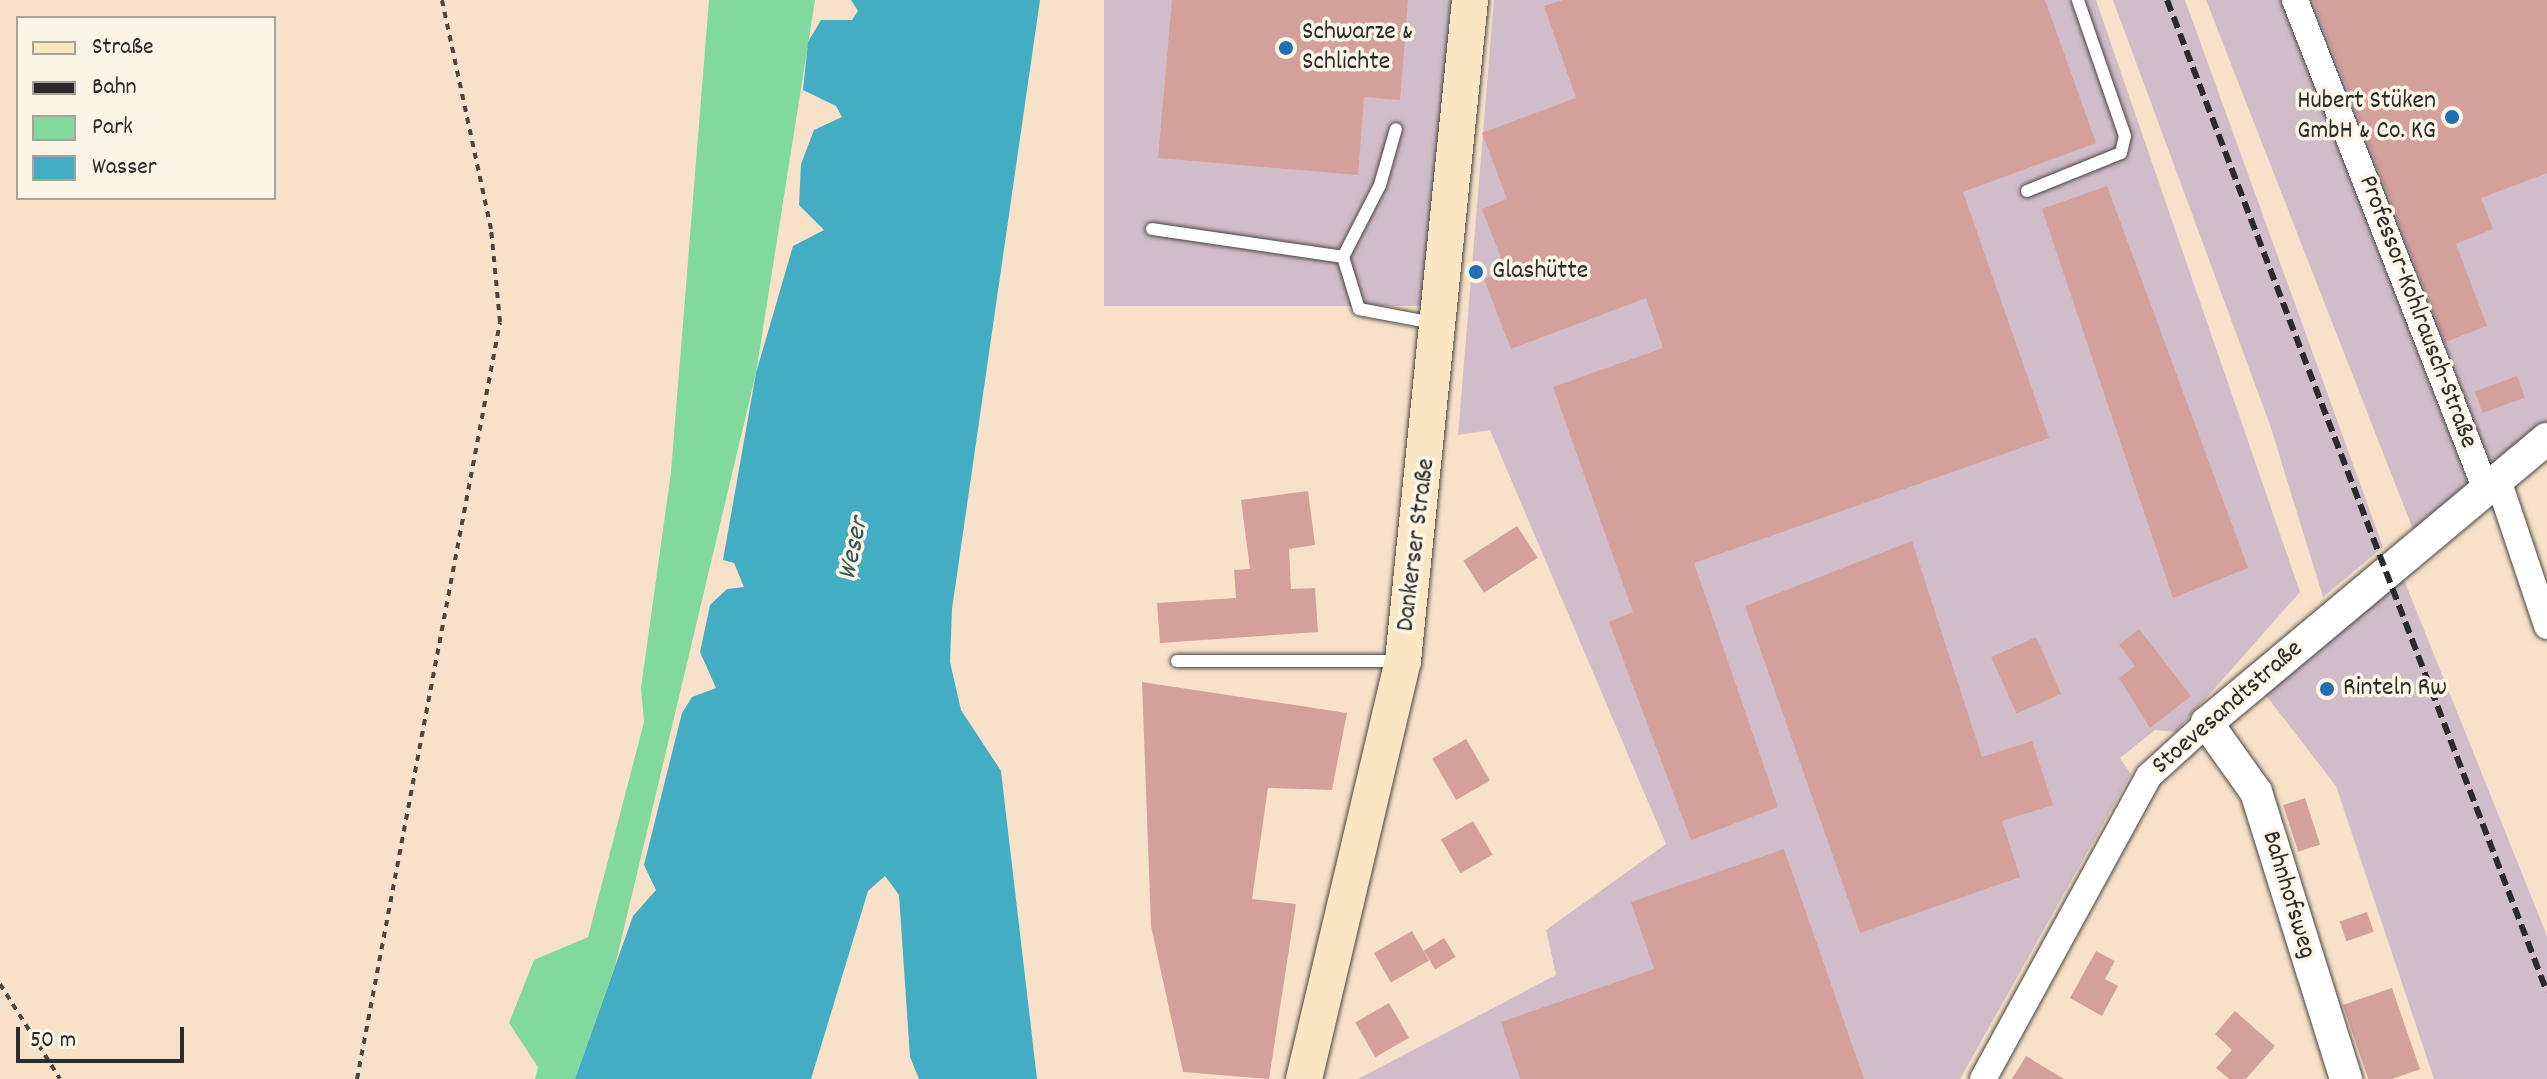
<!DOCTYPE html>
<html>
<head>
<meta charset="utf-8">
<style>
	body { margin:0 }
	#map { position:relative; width:2547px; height:1079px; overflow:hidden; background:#f7e2c9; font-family:Dekko,sans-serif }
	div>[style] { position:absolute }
	.industrial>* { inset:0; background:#d1bdc9; transform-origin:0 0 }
	.green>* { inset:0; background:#82d99d }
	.water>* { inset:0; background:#43adc3 }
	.building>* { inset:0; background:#d4a09b; transform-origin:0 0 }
	.path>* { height:4px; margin-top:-2px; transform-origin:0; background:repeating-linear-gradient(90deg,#4a4643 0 6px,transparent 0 12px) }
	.roads { filter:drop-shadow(0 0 2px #4a4643) drop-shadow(0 0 2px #4a4643) }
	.service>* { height:12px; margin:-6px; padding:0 6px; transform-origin:6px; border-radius:6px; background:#fff }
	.minor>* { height:26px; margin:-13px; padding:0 13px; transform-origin:13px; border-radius:13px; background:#fff }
	.tertiary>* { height:32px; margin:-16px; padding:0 16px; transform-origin:16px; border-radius:16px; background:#fff }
	.secondary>* { height:36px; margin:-18px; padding:0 18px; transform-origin:18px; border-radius:18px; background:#f9e7c3 }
	.rail>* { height:6px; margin-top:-3px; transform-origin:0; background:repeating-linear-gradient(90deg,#2b2b2b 0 12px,transparent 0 18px) }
	.dots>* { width:22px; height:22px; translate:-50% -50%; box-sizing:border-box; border:4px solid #fcf5e5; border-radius:50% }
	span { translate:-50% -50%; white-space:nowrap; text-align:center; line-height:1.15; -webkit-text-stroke:7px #fcf5e5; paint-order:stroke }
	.poi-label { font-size:26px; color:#2b2b2b }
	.left { translate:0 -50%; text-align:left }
	.right { translate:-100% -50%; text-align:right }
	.street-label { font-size:26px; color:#2b2b2b }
	.water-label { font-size:28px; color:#335860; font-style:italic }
	.legend { position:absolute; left:16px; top:16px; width:260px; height:184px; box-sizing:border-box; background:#fcf5e5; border:2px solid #a8a49b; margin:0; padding:10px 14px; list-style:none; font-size:24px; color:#2b2b2b }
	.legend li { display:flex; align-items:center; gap:16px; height:40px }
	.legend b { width:40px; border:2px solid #a8a49b }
	.scale { position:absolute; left:16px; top:1027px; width:168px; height:36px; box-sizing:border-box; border:4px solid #2b2b2b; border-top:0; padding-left:10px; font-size:24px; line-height:28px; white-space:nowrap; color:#2b2b2b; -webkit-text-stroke:6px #fcf5e5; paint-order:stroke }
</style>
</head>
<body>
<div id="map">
	<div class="industrial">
		<div style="left:1104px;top:0;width:352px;height:306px"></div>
		<div style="clip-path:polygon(1494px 0,2096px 0,2300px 592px,2176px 732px,2155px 730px,2120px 758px,2131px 774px,1960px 1079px,1358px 1079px,1556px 975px,1546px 930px,1666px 844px,1490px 430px,1458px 435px)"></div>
		<div style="clip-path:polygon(2113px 0,2185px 0,2383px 547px,2323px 597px,2270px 425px)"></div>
		<div style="clip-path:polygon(2206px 0,2547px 0,2547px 423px,2414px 532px)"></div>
		<div style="clip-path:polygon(2402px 575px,2547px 936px,2547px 1079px,2434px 1079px,2336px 786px,2261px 689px)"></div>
	</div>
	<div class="green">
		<div style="clip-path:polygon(709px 0,815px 0,756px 373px,615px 966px,575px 1079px,535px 1079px,538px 1067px,509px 1023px,534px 960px,588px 937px,644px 722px,641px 688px,671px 472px)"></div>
	</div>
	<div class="water">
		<div style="clip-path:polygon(851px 0,1040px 0,952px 609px,950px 662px,961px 710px,1001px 771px,1037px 1079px,919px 1079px,910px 1057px,899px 895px,885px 876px,868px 891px,811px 1079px,575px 1079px,633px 916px,656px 890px,644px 865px,682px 713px,692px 697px,716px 688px,700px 652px,710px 605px,727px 589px,744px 587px,734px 563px,723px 560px,756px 373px,793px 246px,824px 230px,799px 205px,801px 164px,814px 130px,842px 117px,836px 106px,803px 90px,808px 42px,821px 20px,852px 20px,858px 11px)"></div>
	</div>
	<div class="building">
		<div style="clip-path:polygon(1172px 0,1408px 0,1400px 100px,1364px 97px,1358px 175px,1158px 158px)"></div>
		<div style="clip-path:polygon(1563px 0,2045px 0,2096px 143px,1963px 192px,2049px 438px,1694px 563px,1778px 807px,1691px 840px,1609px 622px,1633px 612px,1553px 387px,1663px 348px,1646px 298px,1511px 349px,1484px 279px,1506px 271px,1482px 209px,1507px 199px,1482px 133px,1576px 98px,1544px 6px)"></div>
		<div style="clip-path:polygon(2313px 0,2547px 0,2547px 173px,2481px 198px,2493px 229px,2456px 244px,2487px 326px,2445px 342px)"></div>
		<div style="clip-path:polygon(2107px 186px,2248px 568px,2173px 598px,2042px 209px)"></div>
		<div style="left:2517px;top:376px;width:23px;height:45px;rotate:70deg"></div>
		<div style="clip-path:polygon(1308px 491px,1315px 545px,1289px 549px,1291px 589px,1315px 588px,1318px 632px,1160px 643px,1157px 603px,1236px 598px,1234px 570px,1250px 569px,1241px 500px)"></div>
		<div style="left:1517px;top:526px;width:38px;height:64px;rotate:57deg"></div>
		<div style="clip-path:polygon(1912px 541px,1982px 757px,2032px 741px,2053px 805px,2002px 821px,2020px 877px,1860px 933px,1745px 606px)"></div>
		<div style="clip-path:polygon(2139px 629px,2191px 696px,2150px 728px,2119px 678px,2135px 666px,2119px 645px)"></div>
		<div style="left:2036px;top:637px;width:62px;height:49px;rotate:66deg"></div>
		<div style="clip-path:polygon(1142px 682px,1347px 713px,1332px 790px,1268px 788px,1252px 899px,1296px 904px,1269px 1079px,1183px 1072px,1151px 926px)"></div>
		<div style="left:1466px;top:739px;width:48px;height:39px;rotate:60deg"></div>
		<div style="left:2305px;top:798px;width:49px;height:23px;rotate:72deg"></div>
		<div style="left:1473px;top:821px;width:39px;height:37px;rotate:60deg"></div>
		<div style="clip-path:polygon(1784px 849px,1864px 1079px,1520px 1079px,1501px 1022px,1654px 969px,1631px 902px)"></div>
		<div style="left:2367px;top:912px;width:21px;height:29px;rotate:71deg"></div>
		<div style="left:1412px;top:931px;width:34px;height:44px;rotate:60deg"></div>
		<div style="left:1444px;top:938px;width:22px;height:24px;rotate:58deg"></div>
		<div style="clip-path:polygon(2096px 951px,2115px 961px,2105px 979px,2118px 986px,2102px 1016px,2070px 998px)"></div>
		<div style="left:2392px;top:988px;width:86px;height:52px;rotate:71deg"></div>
		<div style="left:1389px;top:1003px;width:40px;height:39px;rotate:60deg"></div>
		<div style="clip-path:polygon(2235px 1011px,2275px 1046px,2246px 1079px,2229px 1079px,2216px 1068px,2232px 1050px,2215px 1034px)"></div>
		<div style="clip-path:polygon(2026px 1056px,2064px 1079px,2012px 1079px)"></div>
	</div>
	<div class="path">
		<div style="left:0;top:984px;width:112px;rotate:57.7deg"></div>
		<div style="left:357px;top:1079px;width:770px;rotate:-79.3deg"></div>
		<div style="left:500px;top:322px;width:93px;rotate:-95.5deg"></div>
		<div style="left:491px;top:229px;width:234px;rotate:-102.1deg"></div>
	</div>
	<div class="roads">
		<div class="service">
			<div style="left:2027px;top:191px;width:101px;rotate:-22deg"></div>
			<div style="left:2121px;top:153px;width:17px;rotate:-77deg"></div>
			<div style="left:2125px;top:136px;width:144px;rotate:-109.1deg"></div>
			<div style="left:1152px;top:229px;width:193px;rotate:8.3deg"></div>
			<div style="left:1343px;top:257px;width:54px;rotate:72.9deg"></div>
			<div style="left:1359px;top:309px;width:75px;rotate:10.7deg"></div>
			<div style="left:1343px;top:257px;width:81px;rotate:-62.8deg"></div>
			<div style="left:1380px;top:185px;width:58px;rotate:-74.1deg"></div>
			<div style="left:1177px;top:661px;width:223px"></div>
		</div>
		<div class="minor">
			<div style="left:2295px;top:0;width:526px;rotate:68.7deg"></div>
			<div style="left:2498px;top:480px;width:154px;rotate:71.4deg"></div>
			<div style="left:1983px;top:1079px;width:345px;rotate:-61.3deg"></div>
			<div style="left:2149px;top:776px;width:79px;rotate:-42.4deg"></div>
		</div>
		<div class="tertiary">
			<div style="left:2346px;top:1079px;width:301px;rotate:-107.4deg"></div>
			<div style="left:2256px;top:792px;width:85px;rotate:-125.4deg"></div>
			<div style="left:2207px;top:723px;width:443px;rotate:-39.9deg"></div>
		</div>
		<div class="secondary">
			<div style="left:1304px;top:1079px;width:430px;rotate:-76.7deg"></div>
			<div style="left:1403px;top:661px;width:664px;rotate:-84.21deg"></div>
		</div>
	</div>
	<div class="rail">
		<div style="left:2167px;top:0;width:1062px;rotate:69.04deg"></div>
	</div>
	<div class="dots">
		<div style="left:1286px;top:48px;background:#1f6fb2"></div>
		<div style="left:2452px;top:117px;background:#1f6fb2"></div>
		<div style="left:1476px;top:272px;background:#1f6fb2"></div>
		<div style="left:2327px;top:689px;background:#1f6fb2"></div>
	</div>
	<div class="poi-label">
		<span class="left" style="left:1302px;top:48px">Schwarze &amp;<br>Schlichte</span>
		<span class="right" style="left:2436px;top:117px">Hubert Stüken<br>GmbH &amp; Co. KG</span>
		<span class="left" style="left:1492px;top:272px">Glashütte</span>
		<span class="left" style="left:2343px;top:689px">Rinteln Rw</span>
	</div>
	<div class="street-label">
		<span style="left:2417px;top:312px;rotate:69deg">Professor-Kohlrausch-Straße</span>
		<span style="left:1417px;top:545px;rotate:-83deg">Dankerser Straße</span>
		<span style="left:2228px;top:708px;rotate:-41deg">Stoevesandtstraße</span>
		<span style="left:2288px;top:895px;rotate:73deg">Bahnhofsweg</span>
	</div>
	<div class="water-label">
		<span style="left:855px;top:549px;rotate:-78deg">Weser</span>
	</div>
	<ul class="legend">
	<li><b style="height:10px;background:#f9e7c3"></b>Straße</li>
	<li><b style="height:10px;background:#2b2b2b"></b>Bahn</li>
	<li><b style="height:22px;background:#82d99d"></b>Park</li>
	<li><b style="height:22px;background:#43adc3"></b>Wasser</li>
	</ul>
	<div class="scale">50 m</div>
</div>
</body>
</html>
